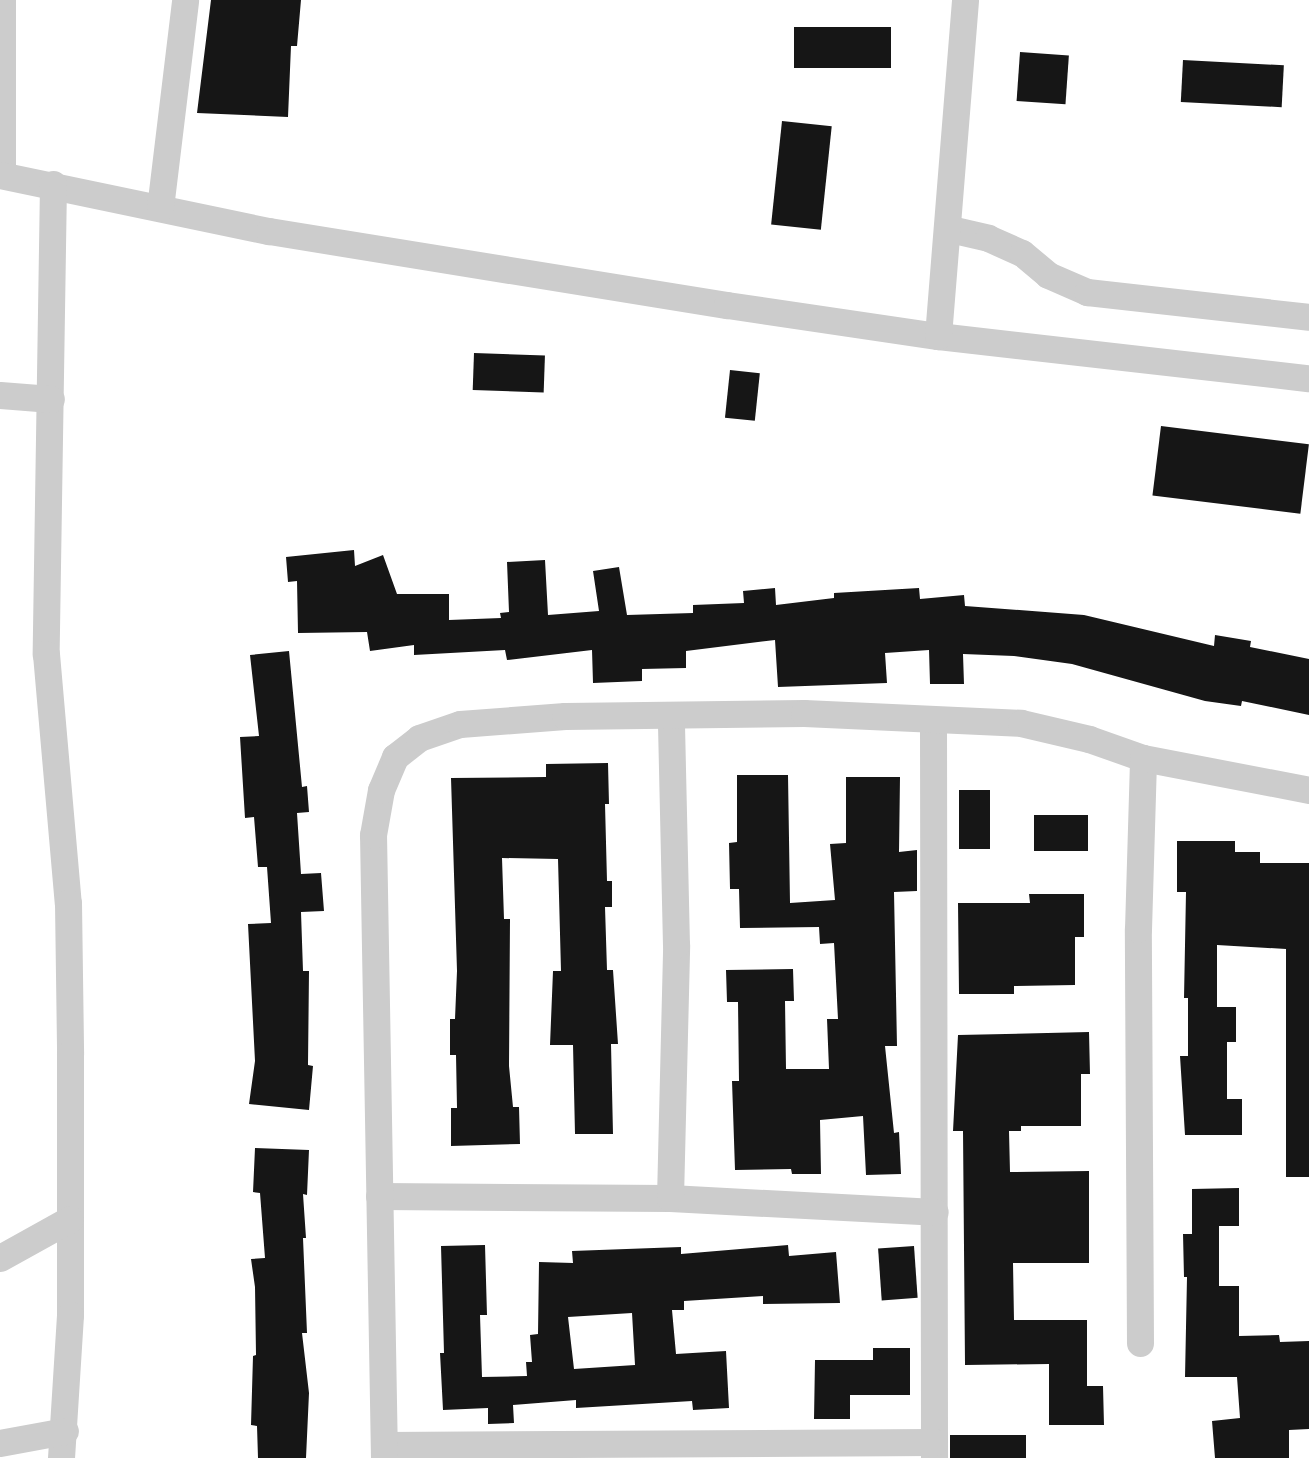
<!DOCTYPE html>
<html>
<head>
<meta charset="utf-8">
<style>
	body { margin:0 }
	#map { position:relative; width:1309px; height:1458px; overflow:hidden; background:#fff; font-family:"Archivo Narrow",sans-serif }
	div>[style] { position:absolute }
	.building>* { inset:0; background:#161616; transform-origin:0 0 }
	.minor>* { height:27px; margin:-13.5px; padding:0 13.5px; transform-origin:13.5px; border-radius:13.5px; background:#ccc }
	span { translate:-50% -50%; white-space:nowrap; text-align:center; line-height:1.15; -webkit-text-stroke:6px #fff; paint-order:stroke }
</style>
</head>
<body>
<div id="map">
	<div class="building">
		<div style="clip-path:polygon(211px 0,301px 0,297px 46px,291px 46px,288px 117px,197px 113px)"></div>
		<div style="left:794px;top:27px;width:97px;height:41px"></div>
		<div style="left:1020px;top:52px;width:49px;height:49px;rotate:4deg"></div>
		<div style="left:1183px;top:60px;width:101px;height:42px;rotate:3deg"></div>
		<div style="left:782px;top:121px;width:50px;height:104px;rotate:6deg"></div>
		<div style="left:474px;top:353px;width:71px;height:37px;rotate:2deg"></div>
		<div style="left:730px;top:370px;width:30px;height:48px;rotate:6deg"></div>
		<div style="left:1161px;top:426px;width:149px;height:70px;rotate:7deg"></div>
		<div style="clip-path:polygon(354px 550px,355px 566px,383px 555px,397px 594px,449px 594px,449px 620px,501px 618px,500px 613px,509px 612px,507px 562px,545px 560px,548px 615px,599px 611px,593px 571px,619px 567px,627px 615px,693px 613px,693px 605px,744px 603px,743px 591px,775px 588px,776px 605px,834px 598px,834px 593px,919px 588px,920px 599px,964px 595px,965px 606px,1084px 615px,1214px 646px,1215px 635px,1251px 641px,1250px 647px,1309px 659px,1309px 715px,1242px 701px,1241px 706px,1205px 701px,1072px 664px,1014px 656px,963px 654px,964px 684px,930px 684px,929px 650px,885px 653px,887px 683px,778px 687px,775px 640px,686px 651px,686px 668px,642px 669px,642px 681px,593px 683px,592px 650px,507px 660px,505px 650px,414px 655px,414px 645px,370px 651px,367px 632px,298px 633px,297px 581px,288px 582px,286px 557px)"></div>
		<div style="clip-path:polygon(289px 651px,302px 787px,307px 786px,309px 812px,297px 813px,301px 874px,321px 873px,324px 911px,301px 912px,303px 971px,309px 971px,308px 1065px,313px 1066px,309px 1110px,249px 1104px,255px 1061px,248px 924px,271px 923px,267px 867px,258px 867px,254px 817px,245px 818px,240px 737px,259px 736px,250px 655px)"></div>
		<div style="clip-path:polygon(608px 763px,609px 804px,605px 804px,607px 881px,612px 881px,612px 907px,605px 907px,607px 970px,613px 970px,618px 1044px,611px 1044px,613px 1134px,575px 1134px,573px 1045px,550px 1045px,553px 971px,561px 971px,558px 859px,502px 858px,504px 919px,510px 919px,509px 1066px,513px 1107px,519px 1107px,520px 1144px,451px 1146px,451px 1108px,457px 1108px,456px 1055px,450px 1055px,450px 1019px,455px 1019px,457px 971px,451px 778px,546px 777px,546px 764px)"></div>
		<div style="clip-path:polygon(737px 775px,788px 775px,790px 903px,835px 900px,830px 844px,846px 843px,846px 777px,900px 777px,899px 852px,917px 850px,917px 891px,894px 892px,897px 1046px,885px 1046px,894px 1133px,899px 1132px,901px 1174px,866px 1175px,863px 1116px,820px 1120px,821px 1174px,792px 1174px,791px 1169px,735px 1170px,732px 1081px,739px 1081px,738px 1002px,727px 1002px,726px 970px,793px 969px,794px 1001px,785px 1001px,786px 1069px,829px 1069px,827px 1019px,838px 1019px,834px 943px,820px 944px,819px 927px,740px 928px,739px 889px,730px 889px,729px 843px,737px 842px)"></div>
		<div style="left:959px;top:790px;width:31px;height:59px"></div>
		<div style="left:1034px;top:815px;width:54px;height:36px"></div>
		<div style="clip-path:polygon(1177px 841px,1235px 841px,1235px 852px,1260px 852px,1260px 863px,1309px 863px,1309px 1177px,1286px 1177px,1286px 949px,1217px 945px,1217px 1007px,1236px 1007px,1236px 1042px,1227px 1042px,1227px 1099px,1242px 1099px,1242px 1135px,1185px 1135px,1180px 1056px,1188px 1056px,1188px 998px,1184px 998px,1186px 892px,1177px 892px)"></div>
		<div style="clip-path:polygon(1029px 894px,1084px 894px,1084px 937px,1075px 937px,1075px 985px,1014px 986px,1014px 994px,959px 994px,958px 903px,1030px 903px)"></div>
		<div style="clip-path:polygon(1089px 1032px,1090px 1074px,1081px 1074px,1081px 1126px,1021px 1126px,1021px 1131px,1009px 1131px,1010px 1172px,1089px 1171px,1089px 1263px,1013px 1263px,1014px 1320px,1087px 1320px,1087px 1386px,1103px 1386px,1104px 1425px,1049px 1425px,1049px 1364px,965px 1365px,963px 1131px,953px 1131px,958px 1035px)"></div>
		<div style="clip-path:polygon(255px 1148px,309px 1150px,307px 1195px,303px 1194px,306px 1238px,303px 1238px,307px 1333px,302px 1333px,309px 1393px,306px 1458px,258px 1458px,257px 1426px,251px 1425px,253px 1356px,256px 1355px,255px 1287px,251px 1259px,265px 1258px,260px 1193px,253px 1192px)"></div>
		<div style="clip-path:polygon(1239px 1188px,1239px 1226px,1219px 1226px,1219px 1286px,1239px 1286px,1239px 1336px,1279px 1335px,1280px 1342px,1309px 1341px,1309px 1429px,1289px 1430px,1289px 1458px,1215px 1458px,1212px 1421px,1240px 1418px,1237px 1377px,1185px 1377px,1187px 1277px,1184px 1277px,1183px 1234px,1192px 1234px,1192px 1189px)"></div>
		<div style="clip-path:polygon(evenodd,485px 1245px,487px 1315px,480px 1315px,482px 1377px,527px 1376px,526px 1362px,532px 1362px,530px 1335px,538px 1334px,539px 1262px,573px 1263px,572px 1251px,681px 1247px,681px 1254px,788px 1245px,789px 1256px,836px 1252px,840px 1303px,763px 1304px,763px 1296px,684px 1301px,684px 1310px,672px 1310px,676px 1354px,726px 1351px,729px 1408px,693px 1410px,692px 1401px,576px 1408px,576px 1400px,513px 1405px,514px 1423px,488px 1424px,488px 1408px,443px 1410px,440px 1353px,444px 1353px,441px 1246px,485px 1245px,632px 1313px,635px 1365px,574px 1369px,568px 1317px,632px 1313px)"></div>
		<div style="left:914px;top:1246px;width:52px;height:36px;rotate:86deg"></div>
		<div style="clip-path:polygon(873px 1348px,910px 1348px,910px 1395px,850px 1395px,850px 1419px,814px 1419px,815px 1360px,873px 1360px)"></div>
		<div style="left:950px;top:1435px;width:76px;height:23px"></div>
	</div>
	<div class="minor">
		<div style="left:2px;top:0;width:175px;rotate:90deg"></div>
		<div style="left:0;top:175px;width:275px;rotate:11.8deg"></div>
		<div style="left:269px;top:231px;width:464px;rotate:9.2deg"></div>
		<div style="left:727px;top:305px;width:213px;rotate:8.4deg"></div>
		<div style="left:938px;top:336px;width:373px;rotate:6.5deg"></div>
		<div style="left:53px;top:184px;width:470px;rotate:90.9deg"></div>
		<div style="left:46px;top:654px;width:250px;rotate:85deg"></div>
		<div style="left:68px;top:903px;width:151px;rotate:89.2deg"></div>
		<div style="left:70px;top:1054px;width:261px;rotate:90deg"></div>
		<div style="left:70px;top:1315px;width:143px;rotate:93.6deg"></div>
		<div style="left:160px;top:208px;width:209px;rotate:-83.1deg"></div>
		<div style="left:950px;top:229px;width:39px;rotate:13deg"></div>
		<div style="left:988px;top:238px;width:37px;rotate:24deg"></div>
		<div style="left:1022px;top:253px;width:34px;rotate:40deg"></div>
		<div style="left:1048px;top:275px;width:43px;rotate:23.6deg"></div>
		<div style="left:1087px;top:292px;width:223px;rotate:6.4deg"></div>
		<div style="left:938px;top:336px;width:337px;rotate:-85.4deg"></div>
		<div style="left:0;top:395px;width:51px;rotate:4.5deg"></div>
		<div style="left:933px;top:721px;width:737px;rotate:89.92deg"></div>
		<div style="left:379px;top:1196px;width:291px;rotate:0.4deg"></div>
		<div style="left:670px;top:1198px;width:265px;rotate:3deg"></div>
		<div style="left:670px;top:1198px;width:253px;rotate:-88.6deg"></div>
		<div style="left:676px;top:945px;width:228px;rotate:-91.3deg"></div>
		<div style="left:0;top:1258px;width:80px;rotate:-29.1deg"></div>
		<div style="left:1140px;top:1343px;width:414px;rotate:-90.3deg"></div>
		<div style="left:1138px;top:929px;width:171px;rotate:-88.3deg"></div>
		<div style="left:0;top:1443px;width:66px;rotate:-10.5deg"></div>
		<div style="left:384px;top:1445px;width:550px;rotate:-0.31deg"></div>
		<div style="left:384px;top:1458px;width:623px;rotate:-91.01deg"></div>
		<div style="left:373px;top:835px;width:46px;rotate:-79.9deg"></div>
		<div style="left:381px;top:790px;width:36px;rotate:-67deg"></div>
		<div style="left:395px;top:757px;width:31px;rotate:-38deg"></div>
		<div style="left:419px;top:738px;width:43px;rotate:-18.9deg"></div>
		<div style="left:460px;top:724px;width:105px;rotate:-4.4deg"></div>
		<div style="left:565px;top:716px;width:239px;rotate:-0.7deg"></div>
		<div style="left:804px;top:713px;width:217px;rotate:2.6deg"></div>
		<div style="left:1021px;top:723px;width:70px;rotate:13.2deg"></div>
		<div style="left:1089px;top:739px;width:57px;rotate:19.4deg"></div>
		<div style="left:1143px;top:758px;width:169px;rotate:10.9deg"></div>
	</div>
</div>
</body>
</html>
